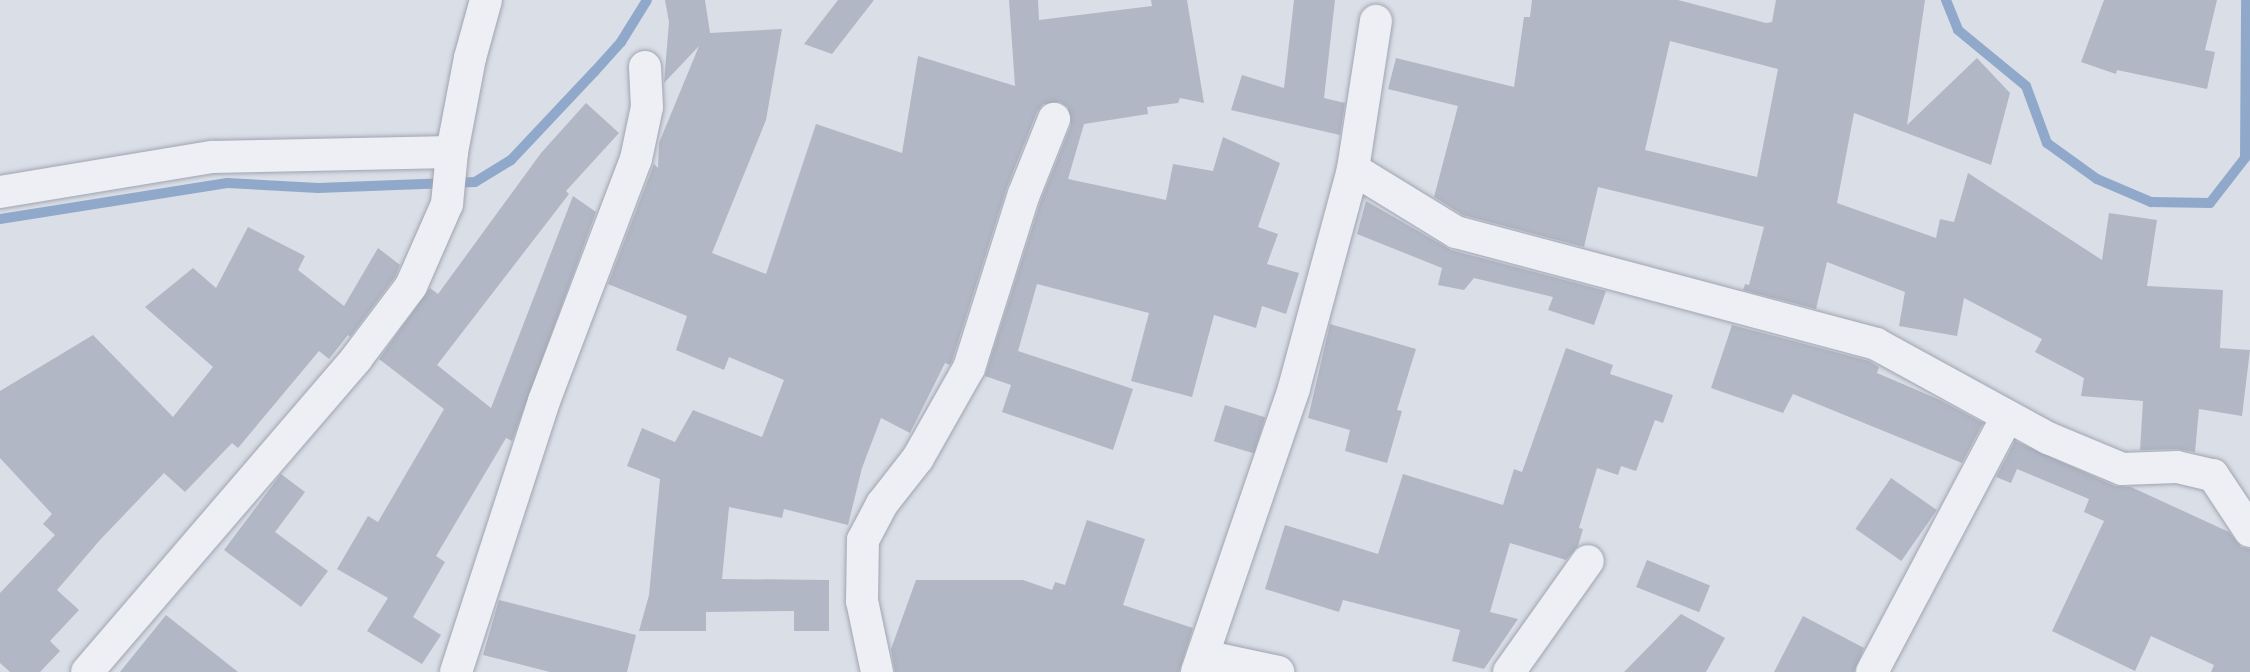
<!DOCTYPE html>
<html>
<head>
<meta charset="utf-8">
<style>
	body { margin:0 }
	#map { position:relative; width:2250px; height:672px; overflow:hidden; background:#dadee7; font-family:"Titillium Web",sans-serif }
	div>[style] { position:absolute }
	.stream>* { height:10px; margin:-5px; padding:0 5px; transform-origin:5px; border-radius:5px; background:#90a9cb }
	.building>* { inset:0; background:#b1b7c4; transform-origin:0 0 }
	.roads { filter:drop-shadow(0 0 2px #9fa5b1) drop-shadow(0 0 2px #9fa5b1) }
	.minor>* { height:32px; margin:-16px; padding:0 16px; transform-origin:16px; border-radius:16px; background:#edeff5 }
	span { translate:-50% -50%; white-space:nowrap; text-align:center; line-height:1.15; -webkit-text-stroke:6px #e9edf5; paint-order:stroke }
</style>
</head>
<body>
<div id="map">
	<div class="stream">
		<div style="left:1946px;top:0;width:32px;rotate:68deg"></div>
		<div style="left:1958px;top:30px;width:88px;rotate:39.5deg"></div>
		<div style="left:2026px;top:86px;width:61px;rotate:69.8deg"></div>
		<div style="left:2047px;top:143px;width:62px;rotate:35.8deg"></div>
		<div style="left:2097px;top:179px;width:59px;rotate:23.1deg"></div>
		<div style="left:2151px;top:202px;width:59px;rotate:1deg"></div>
		<div style="left:2210px;top:203px;width:57px;rotate:-52.1deg"></div>
		<div style="left:2245px;top:158px;width:158px;rotate:-89.6deg"></div>
		<div style="left:0;top:219px;width:230px;rotate:-9deg"></div>
		<div style="left:227px;top:183px;width:91px;rotate:3.1deg"></div>
		<div style="left:318px;top:188px;width:157px;rotate:-2.2deg"></div>
		<div style="left:475px;top:182px;width:42px;rotate:-31.4deg"></div>
		<div style="left:511px;top:160px;width:122px;rotate:-46.7deg"></div>
		<div style="left:595px;top:71px;width:39px;rotate:-48deg"></div>
		<div style="left:621px;top:42px;width:49px;rotate:-58.2deg"></div>
	</div>
	<div class="building">
		<div style="clip-path:polygon(665px 0,705px 0,710px 33px,782px 29px,766px 120px,712px 253px,766px 274px,816px 124px,902px 153px,918px 56px,1015px 86px,1009px 0,1038px 0,1039px 20px,1152px 6px,1151px 0,1187px 0,1204px 103px,1180px 98px,1178px 103px,1147px 107px,1148px 114px,1084px 124px,1068px 179px,1166px 200px,1173px 164px,1213px 171px,1223px 137px,1280px 163px,1258px 227px,1278px 234px,1267px 264px,1299px 273px,1286px 314px,1262px 306px,1256px 328px,1214px 315px,1192px 397px,1131px 381px,1149px 313px,1037px 284px,1018px 351px,1133px 389px,1113px 450px,1002px 412px,1011px 385px,985px 376px,1041px 200px,1071px 125px,1068px 107px,1060px 102px,1043px 104px,1037px 112px,1007px 187px,952px 361px,950px 365px,945px 363px,910px 433px,881px 418px,862px 468px,848px 525px,784px 509px,782px 518px,729px 507px,722px 579px,829px 580px,829px 631px,794px 631px,794px 611px,706px 612px,706px 631px,639px 631px,649px 595px,660px 479px,627px 466px,642px 428px,675px 442px,693px 410px,762px 437px,784px 380px,729px 357px,724px 370px,676px 350px,687px 316px,608px 284px,654px 164px,658px 168px,659px 143px,699px 46px,664px 83px,669px 22px)"></div>
		<div style="clip-path:polygon(838px 0,874px 0,832px 54px,804px 44px)"></div>
		<div style="clip-path:polygon(1294px 0,1335px 0,1324px 98px,1345px 103px,1340px 135px,1231px 110px,1242px 75px,1284px 88px)"></div>
		<div style="clip-path:polygon(evenodd,1532px 0,1678px 0,1766px 23px,1772px 22px,1776px 0,1925px 0,1907px 125px,1977px 58px,2010px 93px,1991px 165px,1854px 113px,1837px 203px,1936px 238px,1940px 219px,1954px 222px,1968px 173px,2102px 260px,2109px 213px,2157px 220px,2147px 286px,2223px 290px,2220px 348px,2250px 350px,2242px 416px,2199px 409px,2195px 452px,2176px 449px,2140px 450px,2143px 401px,2081px 396px,2084px 378px,2035px 352px,2042px 339px,1964px 298px,1957px 336px,1899px 326px,1905px 292px,1827px 262px,1816px 309px,1743px 290px,1745px 284px,1749px 285px,1764px 227px,1598px 187px,1584px 247px,1463px 215px,1434px 197px,1458px 106px,1388px 89px,1396px 58px,1514px 87px,1524px 17px,1530px 17px,1532px 0,1670px 41px,1778px 69px,1757px 177px,1645px 150px,1670px 41px)"></div>
		<div style="clip-path:polygon(2104px 0,2217px 0,2205px 50px,2215px 52px,2207px 89px,2117px 70px,2116px 74px,2081px 62px)"></div>
		<div style="clip-path:polygon(586px 103px,619px 133px,566px 191px,569px 194px,437px 365px,491px 408px,573px 196px,596px 212px,512px 441px,506px 438px,436px 556px,445px 562px,413px 617px,441px 635px,422px 664px,367px 631px,388px 598px,337px 569px,368px 516px,378px 522px,444px 409px,379px 359px,430px 288px,438px 294px,541px 153px)"></div>
		<div style="clip-path:polygon(1366px 201px,1451px 250px,1606px 291px,1594px 325px,1548px 310px,1553px 297px,1474px 278px,1464px 290px,1438px 285px,1442px 268px,1357px 234px)"></div>
		<div style="clip-path:polygon(248px 227px,305px 256px,298px 270px,344px 306px,378px 248px,400px 265px,395px 277px,350px 337px,348px 335px,329px 359px,319px 351px,238px 448px,232px 443px,185px 492px,164px 473px,100px 540px,57px 590px,79px 610px,50px 641px,60px 651px,40px 672px,10px 672px,0 663px,0 593px,55px 535px,43px 524px,52px 514px,0 458px,0 391px,93px 335px,173px 417px,213px 367px,145px 307px,193px 268px,216px 288px)"></div>
		<div style="clip-path:polygon(1330px 324px,1416px 349px,1397px 410px,1402px 411px,1387px 463px,1345px 451px,1350px 430px,1308px 418px)"></div>
		<div style="clip-path:polygon(1732px 325px,1869px 361px,1879px 367px,1877px 373px,1940px 400px,1983px 423px,1962px 463px,1793px 394px,1783px 413px,1711px 388px)"></div>
		<div style="clip-path:polygon(1566px 348px,1613px 365px,1610px 374px,1673px 395px,1663px 423px,1655px 420px,1636px 471px,1621px 466px,1618px 475px,1597px 468px,1579px 528px,1583px 529px,1578px 546px,1566px 560px,1510px 543px,1490px 612px,1518px 619px,1484px 669px,1452px 661px,1460px 630px,1343px 600px,1339px 612px,1265px 589px,1285px 525px,1378px 554px,1403px 474px,1503px 505px,1514px 469px,1522px 472px)"></div>
		<div style="left:1225px;top:405px;width:42px;height:38px;rotate:17deg"></div>
		<div style="clip-path:polygon(2015px 441px,2115px 486px,2131px 487px,2229px 532px,2241px 547px,2250px 549px,2250px 672px,2211px 672px,2214px 665px,2151px 636px,2135px 671px,2052px 631px,2104px 521px,2084px 512px,2089px 499px,2017px 469px,2011px 483px,1996px 477px)"></div>
		<div style="clip-path:polygon(281px 474px,305px 492px,275px 532px,328px 571px,301px 607px,224px 550px)"></div>
		<div style="left:1891px;top:478px;width:56px;height:62px;rotate:35deg"></div>
		<div style="clip-path:polygon(1087px 520px,1145px 539px,1123px 605px,1193px 628px,1179px 672px,895px 672px,891px 649px,916px 580px,1023px 580px,1052px 590px,1055px 582px,1065px 585px)"></div>
		<div style="left:1647px;top:560px;width:68px;height:29px;rotate:22deg"></div>
		<div style="clip-path:polygon(499px 600px,636px 635px,627px 672px,550px 672px,483px 655px)"></div>
		<div style="clip-path:polygon(1681px 614px,1725px 638px,1706px 672px,1624px 672px)"></div>
		<div style="clip-path:polygon(166px 615px,238px 672px,120px 672px)"></div>
		<div style="clip-path:polygon(1803px 616px,1864px 648px,1854px 672px,1774px 672px)"></div>
	</div>
	<div class="roads">
		<div class="minor">
			<div style="left:1353px;top:169px;width:121px;rotate:31.5deg"></div>
			<div style="left:1456px;top:232px;width:435px;rotate:14.9deg"></div>
			<div style="left:1876px;top:344px;width:196px;rotate:28.7deg"></div>
			<div style="left:2048px;top:438px;width:80px;rotate:22.7deg"></div>
			<div style="left:2122px;top:469px;width:55px;rotate:-2.1deg"></div>
			<div style="left:2177px;top:467px;width:37px;rotate:13deg"></div>
			<div style="left:2213px;top:475px;width:67px;rotate:56.5deg"></div>
			<div style="left:0;top:192px;width:215px;rotate:-9.4deg"></div>
			<div style="left:212px;top:157px;width:240px;rotate:-1.2deg"></div>
			<div style="left:1203px;top:656px;width:77px;rotate:12deg"></div>
			<div style="left:87px;top:672px;width:413px;rotate:-49.3deg"></div>
			<div style="left:356px;top:359px;width:91px;rotate:-53deg"></div>
			<div style="left:411px;top:286px;width:90px;rotate:-66.3deg"></div>
			<div style="left:447px;top:204px;width:52px;rotate:-84.5deg"></div>
			<div style="left:452px;top:152px;width:96px;rotate:-79.2deg"></div>
			<div style="left:470px;top:58px;width:60px;rotate:-74.6deg"></div>
			<div style="left:456px;top:672px;width:285px;rotate:-72deg"></div>
			<div style="left:544px;top:401px;width:259px;rotate:-69.2deg"></div>
			<div style="left:636px;top:159px;width:53px;rotate:-78.1deg"></div>
			<div style="left:647px;top:107px;width:40px;rotate:-92.9deg"></div>
			<div style="left:877px;top:672px;width:73px;rotate:-101.9deg"></div>
			<div style="left:862px;top:601px;width:61px;rotate:-89.1deg"></div>
			<div style="left:863px;top:540px;width:41px;rotate:-62.2deg"></div>
			<div style="left:882px;top:504px;width:58px;rotate:-52deg"></div>
			<div style="left:918px;top:458px;width:103px;rotate:-60.5deg"></div>
			<div style="left:969px;top:368px;width:182px;rotate:-72.5deg"></div>
			<div style="left:1024px;top:194px;width:81px;rotate:-68.2deg"></div>
			<div style="left:1197px;top:672px;width:300px;rotate:-71.1deg"></div>
			<div style="left:1294px;top:388px;width:227px;rotate:-74.9deg"></div>
			<div style="left:1353px;top:169px;width:150px;rotate:-81.2deg"></div>
			<div style="left:1509px;top:672px;width:136px;rotate:-54.6deg"></div>
			<div style="left:1872px;top:672px;width:289px;rotate:-62.1deg"></div>
		</div>
	</div>
</div>
</body>
</html>
